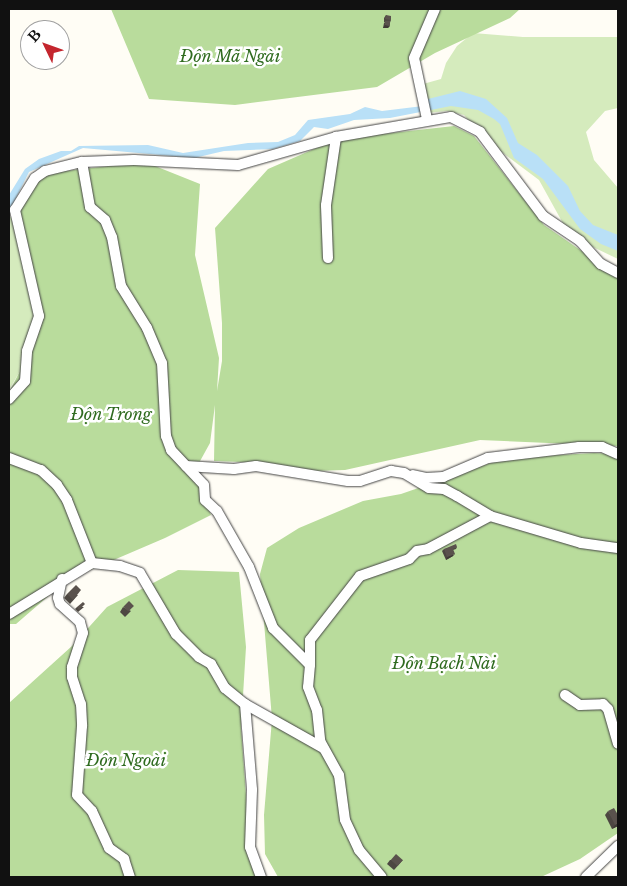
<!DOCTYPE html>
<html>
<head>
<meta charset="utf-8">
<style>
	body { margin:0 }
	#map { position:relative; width:627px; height:886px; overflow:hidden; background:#fffdf5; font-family:"Libre Baskerville",serif }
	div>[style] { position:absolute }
	.green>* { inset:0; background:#d5ebbd }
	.forest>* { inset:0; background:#b9dc9c }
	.water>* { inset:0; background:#b9e0f7 }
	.roads { filter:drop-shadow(0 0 1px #444) drop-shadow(0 0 1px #444) }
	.minor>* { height:10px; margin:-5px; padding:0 5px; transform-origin:5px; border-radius:5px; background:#fff }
	.wall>* { inset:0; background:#4d4742 }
	.shaded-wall>* { inset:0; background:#3f3936 }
	.building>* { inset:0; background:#5a524d; transform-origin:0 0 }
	span { translate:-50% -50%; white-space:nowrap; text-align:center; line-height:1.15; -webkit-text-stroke:5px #fff; paint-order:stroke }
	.park-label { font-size:16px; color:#2f6b1f; font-style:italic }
	.frame { position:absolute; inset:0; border:10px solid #111; pointer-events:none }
	.north { position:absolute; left:20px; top:20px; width:50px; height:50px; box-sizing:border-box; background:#fff; border:1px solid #a0a0a0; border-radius:50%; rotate:312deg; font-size:14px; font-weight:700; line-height:20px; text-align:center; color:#111 }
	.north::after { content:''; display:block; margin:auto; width:18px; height:22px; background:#c4262e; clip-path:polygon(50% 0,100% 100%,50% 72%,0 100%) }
</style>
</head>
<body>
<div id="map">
	<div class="green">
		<div style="clip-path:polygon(473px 33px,523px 37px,618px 37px,618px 108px,605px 111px,586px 132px,594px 160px,618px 188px,618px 259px,570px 236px,539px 180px,487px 141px,464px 115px,447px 111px,427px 113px,423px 84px,441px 79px,446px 63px,457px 46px)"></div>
		<div style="clip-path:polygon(9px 216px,19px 222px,35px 311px,20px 371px,9px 390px)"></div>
	</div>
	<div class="forest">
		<div style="clip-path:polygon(111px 9px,520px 9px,510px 18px,435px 53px,377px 87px,235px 105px,149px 99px)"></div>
		<div style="clip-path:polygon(454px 126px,474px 136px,544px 225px,618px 276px,618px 446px,480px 440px,345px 470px,280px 472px,242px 462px,214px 461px,215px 405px,210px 443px,194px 472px,211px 515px,165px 538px,67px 580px,16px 624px,9px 624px,9px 392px,20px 371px,24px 342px,40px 299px,19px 207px,30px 189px,47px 173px,145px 162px,200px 184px,195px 255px,219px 358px,217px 391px,222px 361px,222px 323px,215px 228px,268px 169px,337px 139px)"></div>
		<div style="clip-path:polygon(594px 453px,618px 454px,618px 833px,580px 859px,541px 877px,278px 877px,265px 854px,264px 815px,272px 719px,260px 574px,267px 548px,299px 528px,363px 501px,401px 494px,505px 458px)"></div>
		<div style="clip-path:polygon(178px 570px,239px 572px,246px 647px,241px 728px,250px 847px,258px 877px,9px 877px,9px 703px,72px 646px,107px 607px)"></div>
	</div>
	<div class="water">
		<div style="clip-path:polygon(460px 91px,486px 99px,507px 118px,518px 143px,537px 155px,568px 186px,580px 211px,593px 225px,618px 235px,618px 251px,601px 244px,580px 229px,543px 179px,514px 158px,500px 124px,494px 119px,478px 110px,451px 106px,390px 118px,354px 120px,328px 129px,314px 127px,300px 141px,273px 149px,224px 151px,194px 158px,83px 148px,29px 172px,9px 212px,9px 195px,25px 169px,39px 159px,61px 151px,71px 151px,79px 146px,148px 145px,183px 153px,248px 143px,278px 142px,295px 135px,308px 120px,350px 114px,365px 107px,382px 111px,423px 106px,428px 99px)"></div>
	</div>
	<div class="roads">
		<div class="minor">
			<div style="left:427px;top:119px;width:62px;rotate:-102deg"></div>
			<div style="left:414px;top:58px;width:53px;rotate:-66.8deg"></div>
			<div style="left:82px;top:162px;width:46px;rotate:79.9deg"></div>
			<div style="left:90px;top:207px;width:20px;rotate:41deg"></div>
			<div style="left:105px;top:220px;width:18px;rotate:68deg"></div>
			<div style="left:112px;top:237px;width:50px;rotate:79.6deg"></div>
			<div style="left:121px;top:286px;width:49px;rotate:58.2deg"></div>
			<div style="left:147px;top:328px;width:38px;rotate:67deg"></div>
			<div style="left:162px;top:363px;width:73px;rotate:86.9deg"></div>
			<div style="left:166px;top:436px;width:15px;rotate:70deg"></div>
			<div style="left:171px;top:450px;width:48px;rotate:46.7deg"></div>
			<div style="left:204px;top:485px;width:15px;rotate:86deg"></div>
			<div style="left:205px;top:500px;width:16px;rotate:43deg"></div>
			<div style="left:217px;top:511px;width:64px;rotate:60.3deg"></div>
			<div style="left:249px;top:567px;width:66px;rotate:68.5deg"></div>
			<div style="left:273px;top:628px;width:52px;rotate:45deg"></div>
			<div style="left:310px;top:665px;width:22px;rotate:95deg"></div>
			<div style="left:308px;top:687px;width:25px;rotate:69deg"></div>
			<div style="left:317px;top:710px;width:31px;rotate:84deg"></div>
			<div style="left:320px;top:741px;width:39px;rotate:61deg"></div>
			<div style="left:339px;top:775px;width:45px;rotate:82.4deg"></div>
			<div style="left:345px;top:820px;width:33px;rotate:65deg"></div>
			<div style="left:359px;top:850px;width:35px;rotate:50deg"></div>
			<div style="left:328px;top:258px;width:53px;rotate:-92.2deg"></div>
			<div style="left:326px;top:205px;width:69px;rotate:-81.6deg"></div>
			<div style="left:9px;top:399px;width:24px;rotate:-48deg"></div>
			<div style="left:25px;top:381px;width:30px;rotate:-86deg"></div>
			<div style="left:27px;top:351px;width:37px;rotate:-71deg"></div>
			<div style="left:39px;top:316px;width:109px;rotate:-102.8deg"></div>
			<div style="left:15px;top:210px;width:38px;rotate:-58deg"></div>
			<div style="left:35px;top:178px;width:12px;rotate:-35deg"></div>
			<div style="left:45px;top:171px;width:38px;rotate:-14deg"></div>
			<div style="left:82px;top:162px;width:52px;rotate:-2.2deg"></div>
			<div style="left:134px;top:160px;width:104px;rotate:2.8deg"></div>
			<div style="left:238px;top:165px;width:102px;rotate:-15.9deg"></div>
			<div style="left:336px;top:137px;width:117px;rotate:-9.9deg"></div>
			<div style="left:451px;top:117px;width:33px;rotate:27deg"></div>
			<div style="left:480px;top:132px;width:105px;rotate:53.1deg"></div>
			<div style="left:543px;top:216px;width:45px;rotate:34deg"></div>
			<div style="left:580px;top:241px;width:31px;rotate:48deg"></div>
			<div style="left:601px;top:264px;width:19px;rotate:28deg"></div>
			<div style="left:9px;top:458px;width:34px;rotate:21deg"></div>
			<div style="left:41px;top:470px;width:22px;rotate:43deg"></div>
			<div style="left:57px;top:485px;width:18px;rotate:56deg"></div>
			<div style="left:67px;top:500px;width:68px;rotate:68.4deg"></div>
			<div style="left:92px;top:563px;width:28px;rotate:6deg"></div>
			<div style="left:120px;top:566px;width:21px;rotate:19deg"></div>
			<div style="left:140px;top:573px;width:71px;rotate:59.5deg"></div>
			<div style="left:176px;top:634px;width:33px;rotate:45deg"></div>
			<div style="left:199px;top:657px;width:14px;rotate:30deg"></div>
			<div style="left:211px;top:664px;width:28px;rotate:60deg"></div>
			<div style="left:225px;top:688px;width:26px;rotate:39deg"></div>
			<div style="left:245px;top:704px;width:86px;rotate:85.3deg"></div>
			<div style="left:252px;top:790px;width:57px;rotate:92deg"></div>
			<div style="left:250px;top:847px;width:32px;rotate:70deg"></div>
			<div style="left:186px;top:466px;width:48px;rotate:3.6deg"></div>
			<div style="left:234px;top:469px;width:22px;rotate:-8deg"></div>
			<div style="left:256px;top:466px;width:93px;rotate:9.3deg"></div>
			<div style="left:348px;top:481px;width:12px"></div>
			<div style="left:360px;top:481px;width:33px;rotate:-18deg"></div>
			<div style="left:391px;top:471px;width:13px;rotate:9deg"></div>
			<div style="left:404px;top:473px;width:29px;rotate:31deg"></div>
			<div style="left:429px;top:488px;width:15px;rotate:4deg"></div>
			<div style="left:444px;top:489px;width:15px;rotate:28deg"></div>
			<div style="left:457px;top:496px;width:39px;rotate:31deg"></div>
			<div style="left:490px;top:516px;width:95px;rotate:16.5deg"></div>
			<div style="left:581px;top:543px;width:37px;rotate:8deg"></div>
			<div style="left:413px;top:475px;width:13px;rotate:13deg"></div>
			<div style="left:426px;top:478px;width:17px;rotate:-3deg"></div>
			<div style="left:443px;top:477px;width:49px;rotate:-22.9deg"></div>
			<div style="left:488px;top:458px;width:92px;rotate:-6.9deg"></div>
			<div style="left:579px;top:447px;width:23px"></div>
			<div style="left:602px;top:447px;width:17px;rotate:24deg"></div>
			<div style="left:62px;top:579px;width:19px;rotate:102deg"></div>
			<div style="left:58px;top:598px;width:6px;rotate:72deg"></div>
			<div style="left:60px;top:604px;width:27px;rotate:42deg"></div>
			<div style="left:80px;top:622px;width:11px;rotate:75deg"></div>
			<div style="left:83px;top:633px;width:36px;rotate:108deg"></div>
			<div style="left:72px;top:667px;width:10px;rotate:90deg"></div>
			<div style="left:72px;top:677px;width:28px;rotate:72deg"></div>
			<div style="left:81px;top:704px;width:22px;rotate:87deg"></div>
			<div style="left:82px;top:726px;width:69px;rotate:94.1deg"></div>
			<div style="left:77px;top:795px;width:22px;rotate:47deg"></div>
			<div style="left:92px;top:811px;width:41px;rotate:65.3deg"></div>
			<div style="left:109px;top:848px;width:19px;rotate:36deg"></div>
			<div style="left:124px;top:859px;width:19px;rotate:72deg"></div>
			<div style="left:9px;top:614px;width:97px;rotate:-31.6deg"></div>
			<div style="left:310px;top:665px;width:25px;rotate:-90deg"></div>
			<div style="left:310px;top:640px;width:81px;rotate:-52deg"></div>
			<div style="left:360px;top:576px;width:52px;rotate:-19.1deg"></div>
			<div style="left:409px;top:559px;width:11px;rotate:-45deg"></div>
			<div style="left:417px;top:551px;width:11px;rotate:-10deg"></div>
			<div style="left:428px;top:549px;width:70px;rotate:-28deg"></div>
			<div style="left:565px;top:695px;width:18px;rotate:34deg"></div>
			<div style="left:580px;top:705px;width:23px;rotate:-2deg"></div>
			<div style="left:603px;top:704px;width:7px;rotate:45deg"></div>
			<div style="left:608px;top:709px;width:36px;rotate:74deg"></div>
			<div style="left:245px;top:704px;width:90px;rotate:29.4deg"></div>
			<div style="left:586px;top:877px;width:45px;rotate:-44.1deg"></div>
		</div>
	</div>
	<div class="wall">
		<div style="clip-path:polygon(386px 15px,391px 20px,388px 28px,383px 28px,384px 23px,385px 22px,384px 22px,384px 18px)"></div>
		<div style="clip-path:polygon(457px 547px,456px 549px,453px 550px,453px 556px,446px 560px,442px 551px,444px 549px)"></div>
		<div style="clip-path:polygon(67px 594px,78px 595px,70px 604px,64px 598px)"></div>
		<div style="clip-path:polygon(77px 607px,84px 607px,78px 612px,75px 609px)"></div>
		<div style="clip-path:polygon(123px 607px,131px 611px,125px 617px,120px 612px)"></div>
		<div style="clip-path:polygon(608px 811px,618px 826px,612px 829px,605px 815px)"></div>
		<div style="clip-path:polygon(390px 860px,403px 860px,394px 870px,387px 864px)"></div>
	</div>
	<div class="shaded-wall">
		<div style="clip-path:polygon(385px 25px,390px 26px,388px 28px,383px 28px)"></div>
		<div style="clip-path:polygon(455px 554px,453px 556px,446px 560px,447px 557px)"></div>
		<div style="clip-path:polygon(618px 823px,618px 826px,612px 829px,615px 825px)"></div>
	</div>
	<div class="building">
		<div style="clip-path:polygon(386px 15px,391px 16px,391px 20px,385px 19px)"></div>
		<div style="clip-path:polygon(385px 21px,390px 21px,390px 26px,385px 25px)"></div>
		<div style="clip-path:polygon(456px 544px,457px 547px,453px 549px,455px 554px,447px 557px,444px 549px)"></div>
		<div style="clip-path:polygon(76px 585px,81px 590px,73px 600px,67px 594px)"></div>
		<div style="left:129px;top:601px;width:7px;height:8px;rotate:45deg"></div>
		<div style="clip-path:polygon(83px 602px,85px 604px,79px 610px,77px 607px)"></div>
		<div style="clip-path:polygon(614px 808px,618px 815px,618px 823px,615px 825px,608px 811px)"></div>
		<div style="left:396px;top:854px;width:9px;height:8px;rotate:41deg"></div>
	</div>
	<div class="park-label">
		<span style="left:230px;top:56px">Độn Mã Ngài</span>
		<span style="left:111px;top:414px">Độn Trong</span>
		<span style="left:444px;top:663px">Độn Bạch Nài</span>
		<span style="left:126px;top:760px">Độn Ngoài</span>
	</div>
	<div class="frame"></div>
	<div class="north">B</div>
</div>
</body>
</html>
